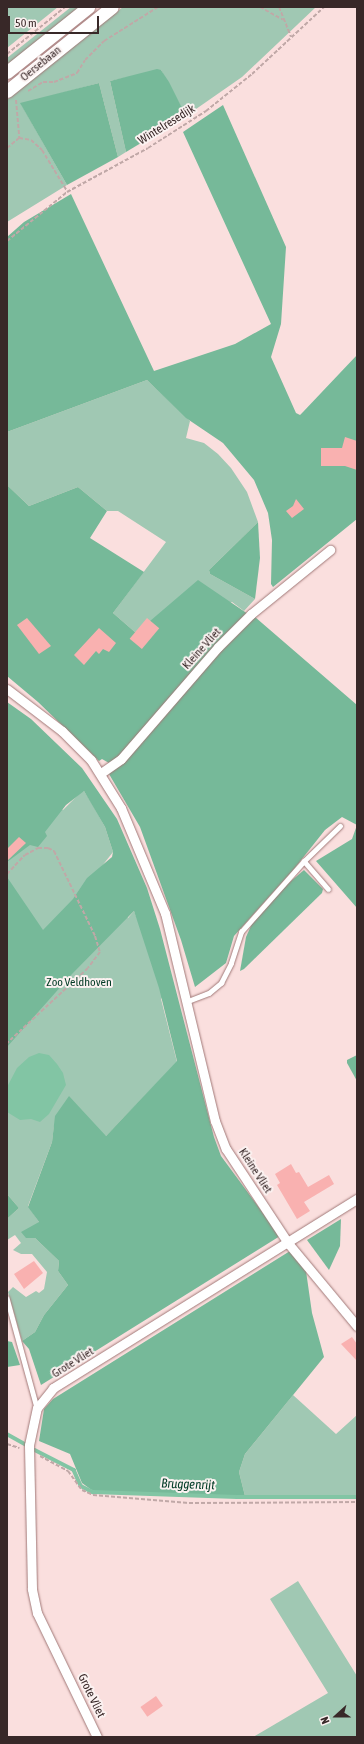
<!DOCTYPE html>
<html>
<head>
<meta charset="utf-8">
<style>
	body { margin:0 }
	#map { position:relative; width:364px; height:1744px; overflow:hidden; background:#fadfde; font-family:"Asap Condensed",sans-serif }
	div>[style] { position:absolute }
	.green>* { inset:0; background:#a0c8b3 }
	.forest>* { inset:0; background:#76b999 }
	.water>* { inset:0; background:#82c5a4 }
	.stream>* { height:3.5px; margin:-1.75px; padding:0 1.75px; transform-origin:1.75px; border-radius:1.75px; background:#82c5a4 }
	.building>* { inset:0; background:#f9b1b0; transform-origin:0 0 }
	.path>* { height:2px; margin-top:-1px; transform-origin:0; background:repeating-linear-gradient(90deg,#c0a8a7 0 4px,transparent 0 6px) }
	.roads { filter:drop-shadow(0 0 1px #a17978) drop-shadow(0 0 1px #a17978) }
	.lane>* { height:4.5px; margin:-2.25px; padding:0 2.25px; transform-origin:2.25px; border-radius:2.25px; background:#fff }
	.street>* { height:9px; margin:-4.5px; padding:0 4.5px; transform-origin:4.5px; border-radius:4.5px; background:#fff }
	.secondary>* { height:13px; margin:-6.5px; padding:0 6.5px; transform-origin:6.5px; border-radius:6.5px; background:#fff }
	span { translate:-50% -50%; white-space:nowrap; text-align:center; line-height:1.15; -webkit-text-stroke:4px #fbf2f1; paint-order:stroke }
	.street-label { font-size:12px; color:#382828 }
	.park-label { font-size:12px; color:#003a24 }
	.water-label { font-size:13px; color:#07402b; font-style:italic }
	.frame { position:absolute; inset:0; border:8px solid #382828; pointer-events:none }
	.north { position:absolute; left:316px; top:1696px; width:40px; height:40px; -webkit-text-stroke:3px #fbf2f1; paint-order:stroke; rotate:249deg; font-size:11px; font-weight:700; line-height:16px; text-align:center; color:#382828 }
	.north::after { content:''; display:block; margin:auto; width:14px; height:18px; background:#382828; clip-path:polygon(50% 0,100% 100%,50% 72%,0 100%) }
	.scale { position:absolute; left:8px; top:16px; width:91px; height:18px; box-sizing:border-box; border:2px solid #382828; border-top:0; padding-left:5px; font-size:12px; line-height:14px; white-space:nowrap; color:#382828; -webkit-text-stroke:3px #fbf2f1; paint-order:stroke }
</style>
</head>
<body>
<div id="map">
	<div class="green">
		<div style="clip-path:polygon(7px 7px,58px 7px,7px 48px)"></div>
		<div style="clip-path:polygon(71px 7px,85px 7px,7px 69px,7px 58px)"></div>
		<div style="clip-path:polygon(123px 7px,316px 7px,242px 77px,186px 116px,161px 70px,110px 81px,126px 152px,118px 157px,99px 83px,21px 104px,67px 185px,7px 222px,7px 100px)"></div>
		<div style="clip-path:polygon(147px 380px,190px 421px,186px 438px,204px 443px,218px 454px,231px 468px,247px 492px,258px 522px,209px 570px,210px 574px,255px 599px,244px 611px,232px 602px,136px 633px,113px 613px,166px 542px,118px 511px,107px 511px,78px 487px,29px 506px,7px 485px,7px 432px)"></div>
		<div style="clip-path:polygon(7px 766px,63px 810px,81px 792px,84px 791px,91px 802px,105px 827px,113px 852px,102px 866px,128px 918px,134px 911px,166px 993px,161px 999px,177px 1062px,106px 1136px,54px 1126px,52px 1142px,28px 1206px,39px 1222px,35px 1238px,59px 1261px,58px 1271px,68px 1285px,44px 1315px,35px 1332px,22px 1341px,8px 1292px,13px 1287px,26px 1297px,36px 1291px,39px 1293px,44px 1289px,47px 1272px,32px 1254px,21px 1254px,13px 1250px,21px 1243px,15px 1235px,7px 1240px,7px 1219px,19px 1208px,7px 1194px)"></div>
		<div style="clip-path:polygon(293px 1395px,336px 1434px,357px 1415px,357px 1497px,245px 1496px,239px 1472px,245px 1454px)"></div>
		<div style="clip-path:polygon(298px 1581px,357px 1676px,357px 1737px,253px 1737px,328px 1693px,270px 1599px)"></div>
	</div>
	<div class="forest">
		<div style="clip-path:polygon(157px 69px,161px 70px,169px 82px,186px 116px,126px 152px,110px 81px)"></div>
		<div style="clip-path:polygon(99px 83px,118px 157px,67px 185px,20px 103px)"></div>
		<div style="clip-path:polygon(223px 105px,286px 247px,281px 324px,271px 357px,296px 413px,300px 415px,303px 412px,357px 355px,357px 519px,273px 587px,271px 584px,272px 540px,268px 513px,254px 480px,223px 443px,186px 418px,147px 380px,7px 432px,7px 237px,24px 222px,71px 194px,154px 371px,235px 344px,271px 324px,183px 132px)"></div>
		<div style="clip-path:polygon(7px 485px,29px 506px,78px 487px,107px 511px,90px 538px,144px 572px,113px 613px,136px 633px,198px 580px,248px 614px,121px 757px,109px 763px,102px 759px,99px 761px,38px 702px,7px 676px)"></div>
		<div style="clip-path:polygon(258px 522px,260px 558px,255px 599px,210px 574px,209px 570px)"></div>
		<div style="clip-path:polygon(255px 617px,357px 705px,357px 825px,342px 817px,325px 830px,294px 869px,234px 936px,226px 963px,195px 987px,181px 940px,140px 827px,109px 774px,222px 648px)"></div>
		<div style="clip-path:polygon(7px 702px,31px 719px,82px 768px,117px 819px,147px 888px,160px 929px,214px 1137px,221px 1156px,280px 1236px,41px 1385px,29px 1349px,22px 1341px,35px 1332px,44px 1315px,68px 1285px,58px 1271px,59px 1261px,35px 1238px,26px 1238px,21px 1232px,39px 1222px,28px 1207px,52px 1142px,55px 1116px,69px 1096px,106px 1136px,177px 1061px,159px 988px,134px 911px,72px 974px,7px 1047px,7px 877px,43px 930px,73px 899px,87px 878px,112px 857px,113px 852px,105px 827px,84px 791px,66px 805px,45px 832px,47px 836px,38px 847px,30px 845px,7px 862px)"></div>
		<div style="clip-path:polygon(357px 825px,357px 908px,316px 861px,352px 839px)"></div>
		<div style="clip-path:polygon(304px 870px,323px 889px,322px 893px,244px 969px,240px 971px,246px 937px,254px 919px,284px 887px)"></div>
		<div style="clip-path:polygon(357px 1055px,357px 1081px,347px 1063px,347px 1060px)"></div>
		<div style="clip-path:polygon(7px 1194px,19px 1208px,7px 1219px)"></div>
		<div style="clip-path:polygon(341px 1219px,340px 1246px,329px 1270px,307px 1240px)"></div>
		<div style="clip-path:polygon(290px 1251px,306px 1271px,312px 1313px,324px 1357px,245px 1454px,239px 1472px,245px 1496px,93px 1491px,82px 1483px,70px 1454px,39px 1441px,44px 1409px,53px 1399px)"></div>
		<div style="clip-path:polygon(7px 1341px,12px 1342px,20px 1365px,7px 1367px)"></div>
	</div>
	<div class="water">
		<div style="clip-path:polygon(39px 1053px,49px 1055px,57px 1064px,63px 1073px,66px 1085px,49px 1114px,40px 1122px,31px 1119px,20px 1120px,7px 1112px,7px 1087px,17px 1068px,29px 1057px)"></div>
	</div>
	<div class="stream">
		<div style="left:7px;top:1434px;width:21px;rotate:29deg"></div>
		<div style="left:35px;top:1450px;width:44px;rotate:27.1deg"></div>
		<div style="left:74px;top:1470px;width:17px;rotate:66deg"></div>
		<div style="left:81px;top:1486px;width:13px;rotate:27deg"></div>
		<div style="left:93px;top:1492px;width:144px;rotate:2deg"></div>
		<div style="left:237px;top:1497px;width:120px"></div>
	</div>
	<div class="building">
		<div style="clip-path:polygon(345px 437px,357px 441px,357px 470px,345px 466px,321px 466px,321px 448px,342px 448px)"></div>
		<div style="clip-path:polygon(296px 499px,304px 509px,292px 518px,286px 511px,293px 506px)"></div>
		<div style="clip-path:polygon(27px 618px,51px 646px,39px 654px,17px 625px)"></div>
		<div style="left:147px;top:618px;width:16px;height:27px;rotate:40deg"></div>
		<div style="clip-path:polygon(99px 628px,116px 643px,109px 652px,103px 649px,99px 654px,96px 651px,84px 665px,74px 655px)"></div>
		<div style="clip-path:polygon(19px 837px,26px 843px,7px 861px,7px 849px)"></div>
		<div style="clip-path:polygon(291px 1164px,296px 1173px,299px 1172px,308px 1187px,329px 1175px,334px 1184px,304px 1202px,310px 1211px,297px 1219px,277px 1185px,280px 1183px,275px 1174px)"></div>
		<div style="clip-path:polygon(34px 1261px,43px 1273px,24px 1289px,14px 1274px)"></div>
		<div style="clip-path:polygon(352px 1337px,357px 1344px,357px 1361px,341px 1344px)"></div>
		<div style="left:156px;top:1696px;width:12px;height:19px;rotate:55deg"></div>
	</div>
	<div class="path">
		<div style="left:260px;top:7px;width:26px;rotate:29deg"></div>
		<div style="left:279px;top:7px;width:32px;rotate:68deg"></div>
		<div style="left:7px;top:54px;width:75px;rotate:-39deg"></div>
		<div style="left:28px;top:91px;width:17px;rotate:-31deg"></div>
		<div style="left:43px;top:82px;width:11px"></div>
		<div style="left:54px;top:82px;width:25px;rotate:-21deg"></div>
		<div style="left:77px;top:73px;width:15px;rotate:-58deg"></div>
		<div style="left:85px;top:60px;width:27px;rotate:-45deg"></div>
		<div style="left:104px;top:41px;width:64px;rotate:-32.2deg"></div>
		<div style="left:16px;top:100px;width:38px;rotate:85deg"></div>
		<div style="left:7px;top:148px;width:16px;rotate:-40deg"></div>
		<div style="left:19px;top:138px;width:12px;rotate:9deg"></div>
		<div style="left:31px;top:140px;width:15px;rotate:42deg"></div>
		<div style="left:42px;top:150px;width:48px;rotate:58.6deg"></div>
		<div style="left:7px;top:241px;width:77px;rotate:-39.2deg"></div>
		<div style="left:67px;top:192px;width:92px;rotate:-28.5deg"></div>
		<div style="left:148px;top:148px;width:69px;rotate:-32.5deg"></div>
		<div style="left:206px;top:111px;width:59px;rotate:-38.8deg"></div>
		<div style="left:252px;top:74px;width:98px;rotate:-42.9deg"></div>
		<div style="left:7px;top:874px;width:26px;rotate:-47deg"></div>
		<div style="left:25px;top:855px;width:15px;rotate:-28deg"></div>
		<div style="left:38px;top:848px;width:10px"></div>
		<div style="left:48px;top:848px;width:7px;rotate:27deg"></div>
		<div style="left:54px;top:851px;width:94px;rotate:64.2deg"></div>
		<div style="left:95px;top:936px;width:17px;rotate:73deg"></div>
		<div style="left:100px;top:952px;width:20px;rotate:127deg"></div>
		<div style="left:88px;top:968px;width:110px;rotate:137.2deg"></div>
		<div style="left:7px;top:1444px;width:13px;rotate:18deg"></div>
		<div style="left:40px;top:1456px;width:32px;rotate:28deg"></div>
		<div style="left:68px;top:1471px;width:24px;rotate:54deg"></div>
		<div style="left:82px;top:1490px;width:12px;rotate:24deg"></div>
		<div style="left:93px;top:1495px;width:96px;rotate:4.8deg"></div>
		<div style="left:189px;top:1503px;width:168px;rotate:-0.3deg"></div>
	</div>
	<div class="roads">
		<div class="lane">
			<div style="left:304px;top:861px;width:37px;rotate:49deg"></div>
			<div style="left:188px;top:1001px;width:22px;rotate:-21deg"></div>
			<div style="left:209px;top:993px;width:16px;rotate:-40deg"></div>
			<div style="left:221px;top:983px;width:22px;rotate:-63deg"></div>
			<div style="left:231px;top:963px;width:33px;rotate:-72deg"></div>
			<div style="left:241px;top:932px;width:95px;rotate:-48.4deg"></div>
			<div style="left:304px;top:861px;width:50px;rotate:-44.2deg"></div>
			<div style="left:7px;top:1298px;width:114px;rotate:74.7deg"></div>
		</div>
		<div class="street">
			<div style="left:7px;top:689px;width:69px;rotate:37.4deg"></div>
			<div style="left:62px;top:731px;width:41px;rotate:45deg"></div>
			<div style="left:91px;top:760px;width:57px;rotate:58deg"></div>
			<div style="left:121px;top:808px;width:114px;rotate:67.3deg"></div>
			<div style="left:165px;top:913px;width:214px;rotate:76.5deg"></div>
			<div style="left:215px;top:1121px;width:30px;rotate:69deg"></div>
			<div style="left:226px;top:1149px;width:113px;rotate:56.6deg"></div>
			<div style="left:288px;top:1243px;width:108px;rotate:50.3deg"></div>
			<div style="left:101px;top:773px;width:24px;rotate:-35deg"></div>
			<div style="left:121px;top:759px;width:148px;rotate:-49.1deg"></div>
			<div style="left:218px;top:647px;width:47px;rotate:-45deg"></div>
			<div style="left:251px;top:614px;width:102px;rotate:-39deg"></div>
			<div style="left:97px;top:1737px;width:138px;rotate:-115.8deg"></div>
			<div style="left:37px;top:1613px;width:25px;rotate:-102deg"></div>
			<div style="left:32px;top:1589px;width:144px;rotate:-91.2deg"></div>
			<div style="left:29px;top:1445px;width:38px;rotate:-78deg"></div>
			<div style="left:37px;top:1408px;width:26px;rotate:-51deg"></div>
			<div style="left:53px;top:1388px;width:358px;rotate:-31.9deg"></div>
		</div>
		<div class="secondary">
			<div style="left:7px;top:72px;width:104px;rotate:-38.7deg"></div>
			<div style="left:7px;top:91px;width:134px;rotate:-38.7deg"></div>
		</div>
	</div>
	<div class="street-label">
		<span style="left:41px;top:64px;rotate:-39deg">Oersebaan</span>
		<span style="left:167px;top:125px;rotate:-32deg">Wintelresedijk</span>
		<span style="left:202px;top:649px;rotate:-48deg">Kleine Vliet</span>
		<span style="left:255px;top:1171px;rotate:57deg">Kleine Vliet</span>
		<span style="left:73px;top:1363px;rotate:-32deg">Grote Vliet</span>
		<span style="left:91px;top:1696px;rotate:64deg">Grote Vliet</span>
	</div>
	<div class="park-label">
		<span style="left:79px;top:983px">Zoo Veldhoven</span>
	</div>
	<div class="water-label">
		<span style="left:188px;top:1485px;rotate:2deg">Bruggenrijt</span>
	</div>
	<div class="frame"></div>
	<div class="north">N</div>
	<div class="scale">50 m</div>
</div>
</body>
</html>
